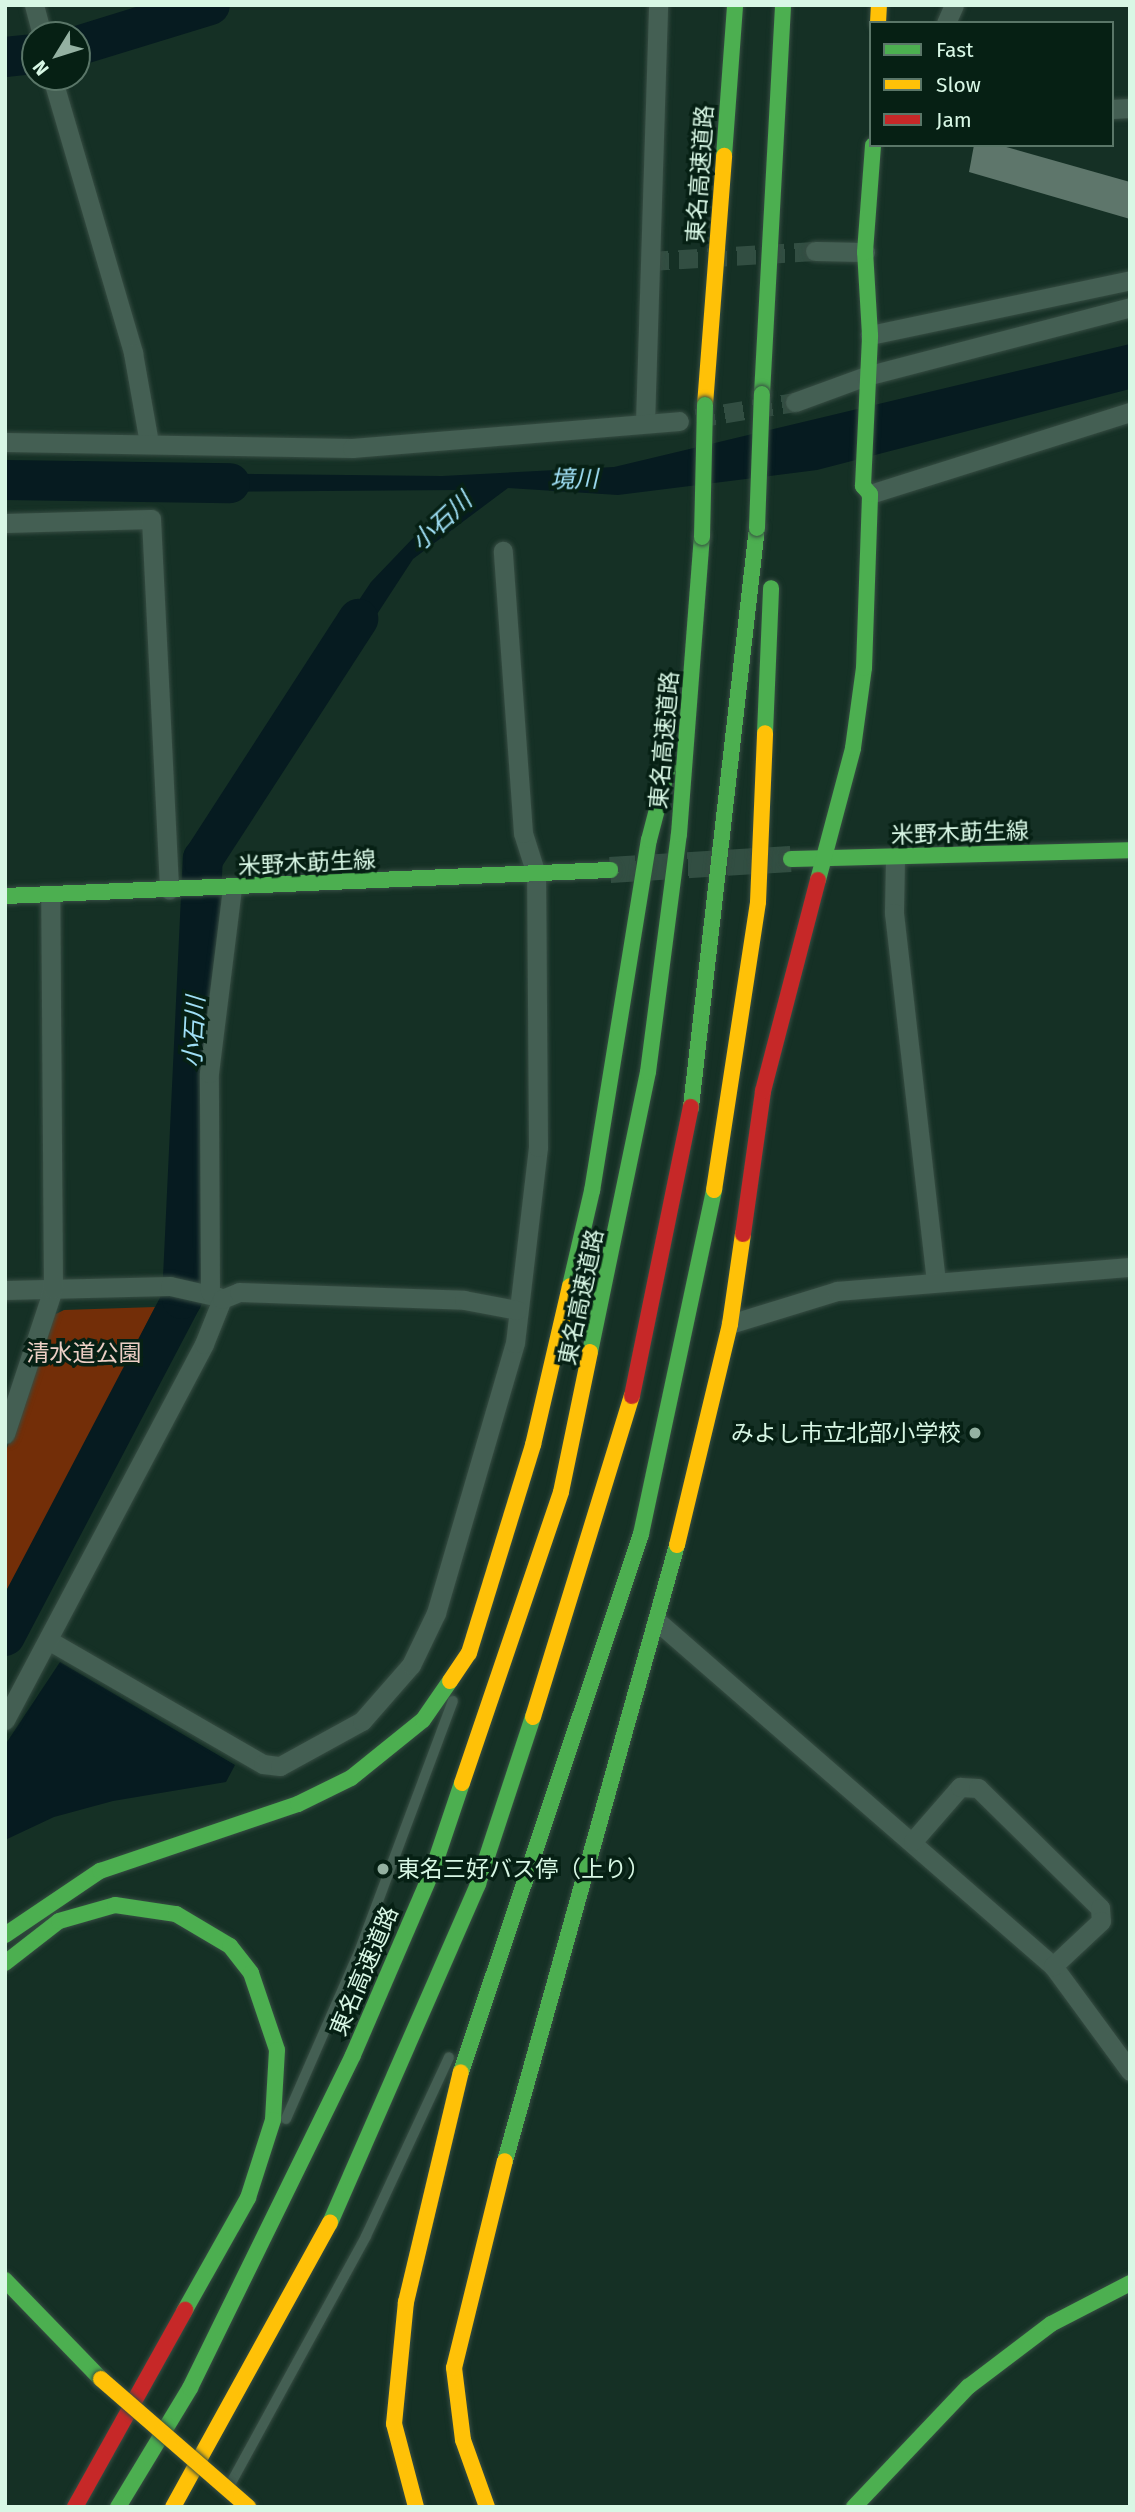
<!DOCTYPE html>
<html>
<head>
<meta charset="utf-8">
<style>
	body { margin:0 }
	#map { position:relative; width:1135px; height:2512px; overflow:hidden; background:#153025; font-family:"Fira Sans","Noto Sans JP",sans-serif }
	div>[style] { position:absolute }
	.green>* { inset:0; background:#732e08 }
	.water>* { inset:0; background:#061b20 }
	.river>* { height:40px; margin:-20px; padding:0 20px; transform-origin:20px; border-radius:20px; background:#061b20 }
	.building>* { inset:0; background:#5e766b }
	.street-tunnel>* { height:19px; margin-top:-9.5px; transform-origin:0; background:repeating-linear-gradient(90deg,#324e42 0 19px,transparent 0 29px) }
	.secondary-tunnel>* { height:26px; margin-top:-13px; transform-origin:0; background:repeating-linear-gradient(90deg,#324e42 0 26px,transparent 0 39px) }
	.roads { filter:drop-shadow(0 0 2px #374d43) drop-shadow(0 0 2px #374d43) }
	.lane>* { height:10px; margin:-5px; padding:0 5px; transform-origin:5px; border-radius:5px; background:#445f53 }
	.street>* { height:19px; margin:-9.5px; padding:0 9.5px; transform-origin:9.5px; border-radius:9.5px; background:#445f53 }
	.fast>* { height:16px; margin:-8px; padding:0 8px; transform-origin:8px; border-radius:8px; background:#4caf50 }
	.slow>* { height:16px; margin:-8px; padding:0 8px; transform-origin:8px; border-radius:8px; background:#ffc107 }
	.jam>* { height:16px; margin:-8px; padding:0 8px; transform-origin:8px; border-radius:8px; background:#c62828 }
	.bridges { filter:drop-shadow(0 0 2px #374d43) drop-shadow(0 0 2px #374d43) }
	.fast-bridge>* { height:16px; margin:-8px; padding:0 8px; transform-origin:8px; border-radius:8px; background:#4caf50 }
	.slow-bridge>* { height:16px; margin:-8px; padding:0 8px; transform-origin:8px; border-radius:8px; background:#ffc107 }
	.dots>* { width:19px; height:19px; translate:-50% -50%; box-sizing:border-box; border:4px solid #062014; border-radius:50% }
	span { translate:-50% -50%; white-space:nowrap; text-align:center; line-height:1.15; -webkit-text-stroke:7px #062014; paint-order:stroke }
	.street-label { font-size:23px; color:#d8f7e5 }
	.park-label { font-size:23px; color:#eccfc5 }
	.poi-label { font-size:23px; color:#d8f7e5 }
	.right { translate:-100% -50%; text-align:right }
	.left { translate:0 -50%; text-align:left }
	.water-label { font-size:24px; color:#a0e0f6; font-style:italic }
	.frame { position:absolute; inset:0; border:7px solid #d8f7e5; pointer-events:none }
	.legend { position:absolute; left:869px; top:21px; width:245px; height:126px; box-sizing:border-box; background:#062014; border:2px solid #5a7668; margin:0; padding:9px 12px; list-style:none; font-size:21px; color:#d8f7e5 }
	.legend li { display:flex; align-items:center; gap:14px; height:35px }
	.legend b { width:35px; border:2px solid #5a7668 }
	.north { position:absolute; left:21px; top:21px; width:70px; height:70px; box-sizing:border-box; background:#062014; border:2px solid #5a7668; border-radius:50%; rotate:232deg; font-size:19px; font-weight:700; line-height:28px; text-align:center; color:#d8f7e5 }
	.north::after { content:''; display:block; margin:auto; width:24px; height:32px; background:#94b1a2; clip-path:polygon(50% 0,100% 100%,50% 72%,0 100%) }
</style>
</head>
<body>
<div id="map">
	<div class="green">
		<div style="clip-path:polygon(155px 1307px,47px 1521px,5px 1593px,5px 1454px,50px 1317px,64px 1310px)"></div>
	</div>
	<div class="water">
		<div style="clip-path:polygon(1130px 344px,1130px 389px,817px 470px,618px 495px,508px 488px,413px 559px,340px 671px,319px 660px,371px 582px,459px 490px,177px 492px,176px 473px,442px 476px,614px 467px)"></div>
		<div style="clip-path:polygon(60px 1662px,235px 1765px,226px 1782px,113px 1801px,54px 1817px,5px 1840px,5px 1745px)"></div>
	</div>
	<div class="river">
		<div style="left:77px;top:46px;width:139px;rotate:-17.1deg"></div>
		<div style="left:5px;top:57px;width:30px;rotate:-6deg"></div>
		<div style="left:5px;top:480px;width:225px;rotate:0.8deg"></div>
		<div style="left:5px;top:1636px;width:381px;rotate:-62.3deg"></div>
		<div style="left:182px;top:1299px;width:441px;rotate:-87.3deg"></div>
		<div style="left:203px;top:859px;width:286px;rotate:-57.1deg"></div>
	</div>
	<div class="building">
		<div style="clip-path:polygon(974px 145px,999px 145px,1130px 182px,1130px 219px,969px 172px)"></div>
	</div>
	<div class="street-tunnel">
		<div style="left:650px;top:261px;width:165px;rotate:-3.5deg"></div>
		<div style="left:696px;top:418px;width:100px;rotate:-9.2deg"></div>
	</div>
	<div class="secondary-tunnel">
		<div style="left:610px;top:870px;width:181px;rotate:-3.5deg"></div>
	</div>
	<div class="roads">
		<div class="lane">
			<div style="left:286px;top:2119px;width:182px;rotate:-66.4deg"></div>
			<div style="left:359px;top:1952px;width:268px;rotate:-69.5deg"></div>
			<div style="left:231px;top:2483px;width:281px;rotate:-61.3deg"></div>
			<div style="left:366px;top:2236px;width:197px;rotate:-65.1deg"></div>
		</div>
		<div class="street">
			<div style="left:34px;top:5px;width:31px;rotate:75deg"></div>
			<div style="left:946px;top:23px;width:20px;rotate:-66deg"></div>
			<div style="left:52px;top:77px;width:288px;rotate:73.6deg"></div>
			<div style="left:133px;top:353px;width:91px;rotate:79.9deg"></div>
			<div style="left:1112px;top:109px;width:18px;rotate:-3deg"></div>
			<div style="left:815px;top:251px;width:50px;rotate:1.1deg"></div>
			<div style="left:870px;top:335px;width:266px;rotate:-11.9deg"></div>
			<div style="left:795px;top:402px;width:76px;rotate:-20.1deg"></div>
			<div style="left:866px;top:376px;width:273px;rotate:-14.6deg"></div>
			<div style="left:645px;top:423px;width:418px;rotate:-88.2deg"></div>
			<div style="left:5px;top:442px;width:347px;rotate:1deg"></div>
			<div style="left:352px;top:448px;width:328px;rotate:-4.7deg"></div>
			<div style="left:870px;top:494px;width:273px;rotate:-17.5deg"></div>
			<div style="left:5px;top:523px;width:146px;rotate:-1.6deg"></div>
			<div style="left:151px;top:519px;width:371px;rotate:87.2deg"></div>
			<div style="left:895px;top:859px;width:54px;rotate:91.1deg"></div>
			<div style="left:894px;top:913px;width:370px;rotate:83.5deg"></div>
			<div style="left:5px;top:1290px;width:165px;rotate:-1.4deg"></div>
			<div style="left:170px;top:1286px;width:50px;rotate:12.7deg"></div>
			<div style="left:210px;top:1292px;width:219px;rotate:-90.3deg"></div>
			<div style="left:209px;top:1073px;width:185px;rotate:-82.9deg"></div>
			<div style="left:730px;top:1324px;width:112px;rotate:-17.1deg"></div>
			<div style="left:837px;top:1291px;width:294px;rotate:-4.7deg"></div>
			<div style="left:5px;top:1434px;width:153px;rotate:-71.7deg"></div>
			<div style="left:53px;top:1289px;width:394px;rotate:-90.4deg"></div>
			<div style="left:658px;top:1622px;width:524px;rotate:41.05deg"></div>
			<div style="left:1053px;top:1966px;width:130px;rotate:53.7deg"></div>
			<div style="left:48px;top:1640px;width:248px;rotate:30deg"></div>
			<div style="left:263px;top:1764px;width:17px;rotate:7deg"></div>
			<div style="left:280px;top:1766px;width:94px;rotate:-28.8deg"></div>
			<div style="left:362px;top:1721px;width:74px;rotate:-48.8deg"></div>
			<div style="left:411px;top:1665px;width:58px;rotate:-64.3deg"></div>
			<div style="left:436px;top:1613px;width:281px;rotate:-73.7deg"></div>
			<div style="left:515px;top:1343px;width:197px;rotate:-83.3deg"></div>
			<div style="left:538px;top:1147px;width:273px;rotate:-90.4deg"></div>
			<div style="left:536px;top:874px;width:43px;rotate:-107.6deg"></div>
			<div style="left:523px;top:833px;width:283px;rotate:-94.1deg"></div>
			<div style="left:5px;top:1720px;width:425px;rotate:-62.1deg"></div>
			<div style="left:204px;top:1344px;width:48px;rotate:-68.2deg"></div>
			<div style="left:222px;top:1299px;width:18px;rotate:-22deg"></div>
			<div style="left:239px;top:1292px;width:225px;rotate:2deg"></div>
			<div style="left:464px;top:1300px;width:54px;rotate:10.7deg"></div>
			<div style="left:913px;top:1841px;width:72px;rotate:-49deg"></div>
			<div style="left:960px;top:1787px;width:18px;rotate:3deg"></div>
			<div style="left:978px;top:1788px;width:171px;rotate:44.5deg"></div>
			<div style="left:1100px;top:1908px;width:13px;rotate:86deg"></div>
			<div style="left:1101px;top:1921px;width:66px;rotate:136.8deg"></div>
		</div>
		<div class="fast">
			<div style="left:724px;top:156px;width:151px;rotate:-85.8deg"></div>
			<div style="left:762px;top:394px;width:390px;rotate:-86.9deg"></div>
			<div style="left:765px;top:733px;width:145px;rotate:-87.6deg"></div>
			<div style="left:791px;top:859px;width:339px;rotate:-1.5deg"></div>
			<div style="left:818px;top:880px;width:137px;rotate:-75.1deg"></div>
			<div style="left:853px;top:748px;width:81px;rotate:-82.2deg"></div>
			<div style="left:864px;top:668px;width:174px;rotate:-88deg"></div>
			<div style="left:870px;top:494px;width:11px;rotate:-131deg"></div>
			<div style="left:863px;top:486px;width:151px;rotate:-87.3deg"></div>
			<div style="left:870px;top:335px;width:83px;rotate:-93.4deg"></div>
			<div style="left:865px;top:252px;width:107px;rotate:-85.7deg"></div>
			<div style="left:5px;top:896px;width:606px;rotate:-2.46deg"></div>
			<div style="left:691px;top:1107px;width:583px;rotate:-83.5deg"></div>
			<div style="left:570px;top:1286px;width:98px;rotate:-77deg"></div>
			<div style="left:592px;top:1191px;width:356px;rotate:-80.8deg"></div>
			<div style="left:649px;top:840px;width:75px;rotate:-75.4deg"></div>
			<div style="left:590px;top:1352px;width:286px;rotate:-78.3deg"></div>
			<div style="left:648px;top:1072px;width:240px;rotate:-82.6deg"></div>
			<div style="left:679px;top:834px;width:298px;rotate:-85.6deg"></div>
			<div style="left:5px;top:1935px;width:115px;rotate:-34deg"></div>
			<div style="left:100px;top:1871px;width:209px;rotate:-18.7deg"></div>
			<div style="left:298px;top:1804px;width:59px;rotate:-26.1deg"></div>
			<div style="left:351px;top:1778px;width:92px;rotate:-38.9deg"></div>
			<div style="left:423px;top:1720px;width:47px;rotate:-55.3deg"></div>
			<div style="left:5px;top:1963px;width:68px;rotate:-37.9deg"></div>
			<div style="left:59px;top:1921px;width:58px;rotate:-15.9deg"></div>
			<div style="left:115px;top:1905px;width:62px;rotate:8.4deg"></div>
			<div style="left:176px;top:1914px;width:63px;rotate:30.7deg"></div>
			<div style="left:230px;top:1946px;width:34px;rotate:52deg"></div>
			<div style="left:251px;top:1973px;width:81px;rotate:71.3deg"></div>
			<div style="left:277px;top:2050px;width:70px;rotate:93.3deg"></div>
			<div style="left:273px;top:2120px;width:82px;rotate:107.8deg"></div>
			<div style="left:248px;top:2198px;width:129px;rotate:119.4deg"></div>
			<div style="left:461px;top:2072px;width:567px;rotate:-71.5deg"></div>
			<div style="left:641px;top:1534px;width:352px;rotate:-78deg"></div>
			<div style="left:505px;top:2161px;width:640px;rotate:-74.4deg"></div>
			<div style="left:330px;top:2223px;width:370px;rotate:-66.4deg"></div>
			<div style="left:478px;top:1884px;width:176px;rotate:-71.8deg"></div>
			<div style="left:5px;top:2280px;width:138px;rotate:45.9deg"></div>
			<div style="left:118px;top:2507px;width:139px;rotate:-58.8deg"></div>
			<div style="left:190px;top:2388px;width:371px;rotate:-63.9deg"></div>
			<div style="left:353px;top:2055px;width:202px;rotate:-66.7deg"></div>
			<div style="left:433px;top:1869px;width:91px;rotate:-71.4deg"></div>
			<div style="left:854px;top:2507px;width:166px;rotate:-46.5deg"></div>
			<div style="left:968px;top:2387px;width:104px;rotate:-37.2deg"></div>
			<div style="left:1051px;top:2324px;width:89px;rotate:-27.4deg"></div>
		</div>
		<div class="slow">
			<div style="left:878px;top:23px;width:18px;rotate:-87deg"></div>
			<div style="left:705px;top:405px;width:250px;rotate:-85.6deg"></div>
			<div style="left:714px;top:1190px;width:291px;rotate:-81.3deg"></div>
			<div style="left:758px;top:902px;width:169px;rotate:-87.6deg"></div>
			<div style="left:677px;top:1545px;width:227px;rotate:-76.5deg"></div>
			<div style="left:730px;top:1324px;width:91px;rotate:-81.8deg"></div>
			<div style="left:450px;top:1681px;width:34px;rotate:-56deg"></div>
			<div style="left:469px;top:1653px;width:218px;rotate:-72.9deg"></div>
			<div style="left:533px;top:1445px;width:163px;rotate:-76.9deg"></div>
			<div style="left:533px;top:1717px;width:336px;rotate:-72.9deg"></div>
			<div style="left:462px;top:1783px;width:307px;rotate:-71.2deg"></div>
			<div style="left:561px;top:1492px;width:143px;rotate:-78.3deg"></div>
			<div style="left:173px;top:2507px;width:325px;rotate:-61.1deg"></div>
			<div style="left:416px;top:2507px;width:86px;rotate:-104.8deg"></div>
			<div style="left:394px;top:2424px;width:123px;rotate:-84.4deg"></div>
			<div style="left:406px;top:2302px;width:236px;rotate:-76.6deg"></div>
			<div style="left:487px;top:2507px;width:71px;rotate:-109.7deg"></div>
			<div style="left:463px;top:2440px;width:73px;rotate:-97.1deg"></div>
			<div style="left:454px;top:2368px;width:213px;rotate:-76.2deg"></div>
		</div>
		<div class="jam">
			<div style="left:743px;top:1234px;width:144px;rotate:-82deg"></div>
			<div style="left:763px;top:1091px;width:218px;rotate:-75.4deg"></div>
			<div style="left:632px;top:1396px;width:295px;rotate:-78.5deg"></div>
			<div style="left:75px;top:2507px;width:226px;rotate:-60.8deg"></div>
		</div>
	</div>
	<div class="bridges">
		<div class="fast-bridge">
			<div style="left:757px;top:528px;width:134px;rotate:-87.9deg"></div>
			<div style="left:702px;top:537px;width:132px;rotate:-88.7deg"></div>
		</div>
		<div class="slow-bridge">
			<div style="left:101px;top:2379px;width:195px;rotate:41deg"></div>
		</div>
	</div>
	<div class="dots">
		<div style="left:975px;top:1433px;background:#94b1a2"></div>
		<div style="left:383px;top:1869px;background:#94b1a2"></div>
	</div>
	<div class="street-label">
		<span style="left:700px;top:174px;rotate:-86deg">東名高速道路</span>
		<span style="left:664px;top:740px;rotate:-85deg">東名高速道路</span>
		<span style="left:960px;top:833px;rotate:-2deg">米野木莇生線</span>
		<span style="left:307px;top:863px;rotate:-3deg">米野木莇生線</span>
		<span style="left:581px;top:1297px;rotate:-78deg">東名高速道路</span>
		<span style="left:364px;top:1971px;rotate:-67deg">東名高速道路</span>
	</div>
	<div class="park-label">
		<span style="left:84px;top:1353px">清水道公園</span>
	</div>
	<div class="poi-label">
		<span class="right" style="left:961px;top:1433px">みよし市立北部小学校</span>
		<span class="left" style="left:397px;top:1869px">東名三好バス停（上り）</span>
	</div>
	<div class="water-label">
		<span style="left:574px;top:480px;rotate:-1deg">境川</span>
		<span style="left:442px;top:522px;rotate:-43deg">小石川</span>
		<span style="left:195px;top:1032px;rotate:-87deg">小石川</span>
	</div>
	<div class="frame"></div>
	<ul class="legend">
	<li><b style="height:9px;background:#4caf50"></b>Fast</li>
	<li><b style="height:9px;background:#ffc107"></b>Slow</li>
	<li><b style="height:9px;background:#c62828"></b>Jam</li>
	</ul>
	<div class="north">N</div>
</div>
</body>
</html>
